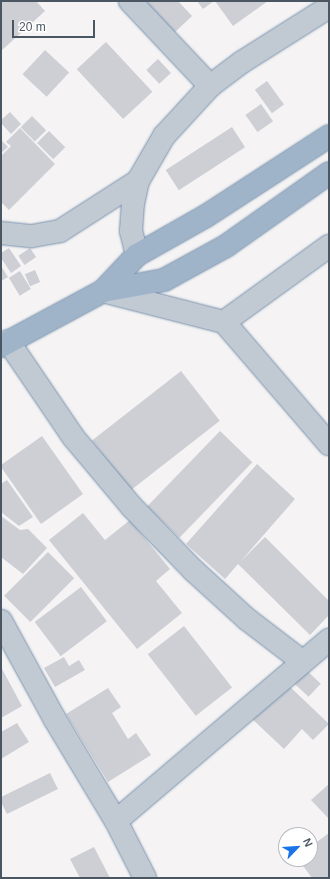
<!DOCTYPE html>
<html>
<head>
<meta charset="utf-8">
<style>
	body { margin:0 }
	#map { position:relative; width:330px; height:879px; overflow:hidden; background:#f5f3f3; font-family:Helvetica,sans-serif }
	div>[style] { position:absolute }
	.building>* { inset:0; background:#cdcfd5; transform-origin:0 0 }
	.roads { filter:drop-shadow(0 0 1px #7690ad) drop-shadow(0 0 1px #7690ad) }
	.minor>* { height:22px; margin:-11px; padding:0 11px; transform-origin:11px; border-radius:11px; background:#c1cad2 }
	.trunk>* { height:22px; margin:-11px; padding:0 11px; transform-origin:11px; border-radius:11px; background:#9fb4c9 }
	span { translate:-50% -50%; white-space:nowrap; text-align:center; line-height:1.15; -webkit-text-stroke:4px #fff; paint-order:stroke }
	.frame { position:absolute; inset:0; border:2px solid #4a5661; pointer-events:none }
	.north { position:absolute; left:278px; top:827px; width:40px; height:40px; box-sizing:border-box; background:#fff; border:1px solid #b7bbc0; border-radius:50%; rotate:65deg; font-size:11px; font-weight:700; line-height:16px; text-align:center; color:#4a5661 }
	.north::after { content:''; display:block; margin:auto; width:14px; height:18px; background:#1a73e8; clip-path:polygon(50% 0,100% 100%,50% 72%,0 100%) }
	.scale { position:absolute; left:12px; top:20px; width:83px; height:18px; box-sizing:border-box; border:2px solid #4a5661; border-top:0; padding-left:5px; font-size:12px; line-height:14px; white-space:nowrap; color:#4a5661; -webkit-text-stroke:3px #fff; paint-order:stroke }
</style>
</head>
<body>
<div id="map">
	<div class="building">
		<div style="clip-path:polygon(1px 1px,36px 1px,45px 11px,1px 51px)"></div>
		<div style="clip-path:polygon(142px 1px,178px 1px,192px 16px,173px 34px)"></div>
		<div style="clip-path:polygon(197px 1px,214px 1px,203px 9px)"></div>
		<div style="clip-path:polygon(215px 1px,268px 1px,233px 26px)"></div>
		<div style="left:106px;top:42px;width:68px;height:40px;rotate:47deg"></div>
		<div style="left:45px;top:50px;width:33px;height:33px;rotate:43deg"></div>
		<div style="left:158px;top:59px;width:19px;height:16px;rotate:47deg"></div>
		<div style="left:267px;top:81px;width:29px;height:15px;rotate:54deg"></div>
		<div style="left:261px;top:104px;width:21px;height:19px;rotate:55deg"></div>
		<div style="clip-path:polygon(10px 112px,21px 124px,11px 134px,1px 123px,1px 120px)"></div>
		<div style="left:32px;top:116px;width:20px;height:16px;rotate:45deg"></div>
		<div style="left:232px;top:127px;width:24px;height:79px;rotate:57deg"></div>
		<div style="clip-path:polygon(20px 128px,55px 164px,9px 210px,1px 202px,1px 156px,11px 146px,6px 142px)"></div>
		<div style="left:49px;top:131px;width:23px;height:17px;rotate:45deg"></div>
		<div style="clip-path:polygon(1px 140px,8px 147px,1px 153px)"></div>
		<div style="clip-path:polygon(9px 248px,21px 266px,11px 273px,1px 258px,1px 253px)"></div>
		<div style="left:30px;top:248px;width:11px;height:14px;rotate:56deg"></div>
		<div style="clip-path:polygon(1px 266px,8px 277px,1px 281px)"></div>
		<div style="left:35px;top:270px;width:13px;height:11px;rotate:67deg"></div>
		<div style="left:20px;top:271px;width:21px;height:13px;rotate:59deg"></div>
		<div style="left:181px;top:371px;width:63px;height:113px;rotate:52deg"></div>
		<div style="left:220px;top:431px;width:45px;height:105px;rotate:44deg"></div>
		<div style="clip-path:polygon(42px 436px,83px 494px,41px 524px,1px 467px,1px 465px)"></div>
		<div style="clip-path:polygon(257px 464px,295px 499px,241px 561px,265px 537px,329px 601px,329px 615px,310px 635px,238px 564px,225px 579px,186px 544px)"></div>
		<div style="clip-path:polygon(7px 480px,33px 517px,19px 526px,1px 512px,1px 484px)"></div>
		<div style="clip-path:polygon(83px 513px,105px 540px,130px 520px,170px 569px,156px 581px,182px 613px,137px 649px,49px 540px)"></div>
		<div style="clip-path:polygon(1px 516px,20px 530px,28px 529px,47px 548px,23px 574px,1px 557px)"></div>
		<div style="left:48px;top:552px;width:37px;height:62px;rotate:45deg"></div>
		<div style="left:81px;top:587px;width:43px;height:58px;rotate:53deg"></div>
		<div style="left:184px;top:626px;width:78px;height:46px;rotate:52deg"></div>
		<div style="clip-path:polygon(64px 657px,69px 666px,79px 660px,85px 670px,55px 687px,44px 668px)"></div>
		<div style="clip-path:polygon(1px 667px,22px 706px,1px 718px)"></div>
		<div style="left:304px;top:668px;width:23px;height:18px;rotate:43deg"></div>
		<div style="clip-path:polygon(285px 682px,329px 724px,313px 740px,302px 729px,284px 749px,251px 718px)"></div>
		<div style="clip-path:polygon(108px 688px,121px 707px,112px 713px,128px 739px,136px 733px,151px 755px,108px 782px,66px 714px)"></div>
		<div style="clip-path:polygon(17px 723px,29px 742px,1px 759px,1px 732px)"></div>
		<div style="clip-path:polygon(50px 773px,58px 789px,7px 814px,1px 802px,1px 797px)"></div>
		<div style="clip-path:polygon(329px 784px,329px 819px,311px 800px)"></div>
		<div style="clip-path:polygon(329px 833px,329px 878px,312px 878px,298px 859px,310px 859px,310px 847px)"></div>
		<div style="clip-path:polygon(94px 847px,110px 878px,80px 878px,70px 859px)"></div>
	</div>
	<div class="roads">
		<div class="minor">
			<div style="left:130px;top:1px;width:117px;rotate:46.7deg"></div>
			<div style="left:1px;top:233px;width:31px;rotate:6deg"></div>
			<div style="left:32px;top:236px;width:28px;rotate:-10deg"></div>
			<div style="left:60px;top:231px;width:93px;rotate:-32.7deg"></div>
			<div style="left:137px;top:255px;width:25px;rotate:-104deg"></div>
			<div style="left:131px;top:231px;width:27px;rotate:-86deg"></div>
			<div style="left:133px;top:204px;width:24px;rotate:-78deg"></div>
			<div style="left:138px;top:181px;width:52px;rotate:-60deg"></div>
			<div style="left:164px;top:136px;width:68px;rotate:-47.4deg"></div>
			<div style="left:210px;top:86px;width:40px;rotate:-37deg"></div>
			<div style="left:242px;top:62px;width:103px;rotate:-32.3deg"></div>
			<div style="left:103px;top:291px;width:125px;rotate:14.4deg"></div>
			<div style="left:224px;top:322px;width:161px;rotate:49.3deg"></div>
			<div style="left:224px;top:322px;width:130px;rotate:-35.9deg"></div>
			<div style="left:8px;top:341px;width:117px;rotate:55.8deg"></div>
			<div style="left:74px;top:438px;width:89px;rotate:50deg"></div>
			<div style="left:131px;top:506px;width:89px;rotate:45.9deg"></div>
			<div style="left:193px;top:570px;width:74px;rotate:42.3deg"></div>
			<div style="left:248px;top:620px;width:69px;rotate:37.4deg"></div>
			<div style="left:1px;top:621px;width:111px;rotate:61.3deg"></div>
			<div style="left:54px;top:718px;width:120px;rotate:59deg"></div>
			<div style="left:116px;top:821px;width:64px;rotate:63deg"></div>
			<div style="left:116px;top:821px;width:280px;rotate:-40.4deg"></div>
		</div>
		<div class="trunk">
			<div style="left:103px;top:291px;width:62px;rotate:-10.2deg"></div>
			<div style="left:164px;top:280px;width:71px;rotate:-28.7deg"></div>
			<div style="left:226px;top:246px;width:126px;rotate:-35.3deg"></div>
			<div style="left:1px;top:346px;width:116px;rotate:-28.3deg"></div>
			<div style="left:103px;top:291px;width:50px;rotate:-46.6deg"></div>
			<div style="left:137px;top:255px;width:79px;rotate:-29.5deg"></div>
			<div style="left:206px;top:216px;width:147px;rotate:-33deg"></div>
		</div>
	</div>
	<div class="frame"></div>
	<div class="north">N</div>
	<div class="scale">20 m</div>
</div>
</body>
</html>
